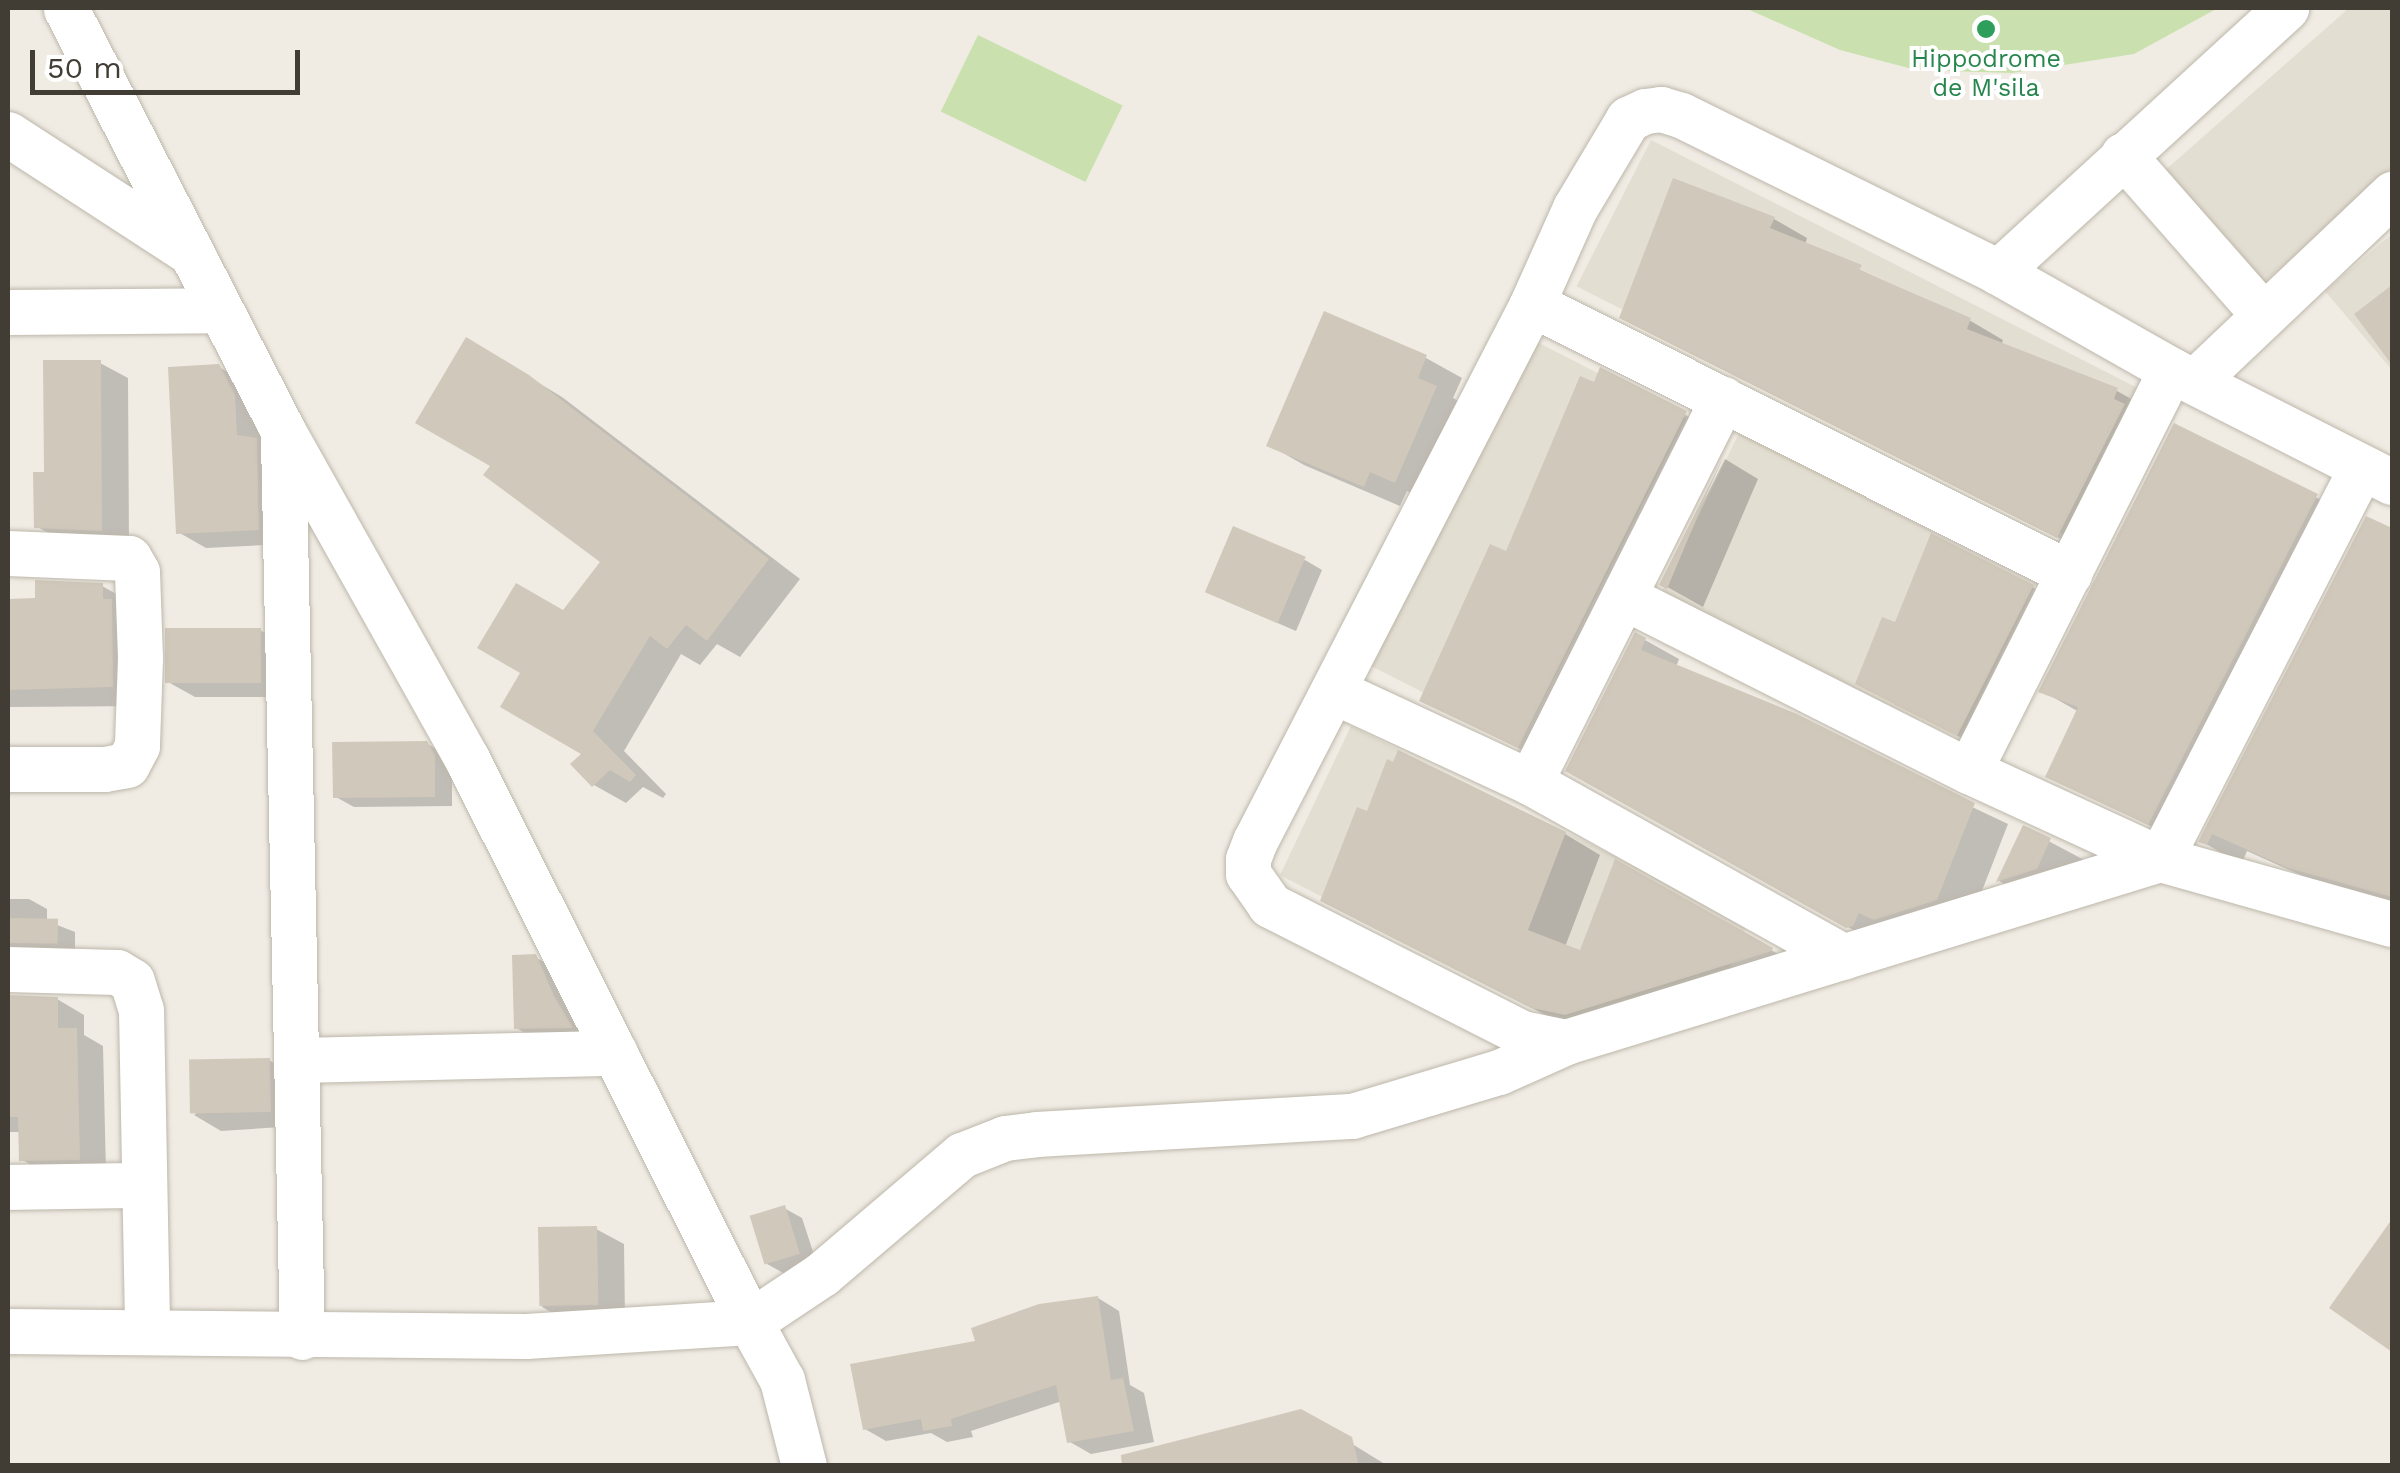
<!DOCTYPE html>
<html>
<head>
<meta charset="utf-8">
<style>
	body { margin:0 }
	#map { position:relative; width:2400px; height:1473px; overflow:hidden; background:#f0ece4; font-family:"Work Sans",sans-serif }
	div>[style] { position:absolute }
	.residential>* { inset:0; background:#e3ded2; transform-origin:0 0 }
	.green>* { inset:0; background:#cae1af; transform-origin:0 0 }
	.shadow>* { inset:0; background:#0003 }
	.building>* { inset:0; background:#d0c8ba; transform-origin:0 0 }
	.roads { filter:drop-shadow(0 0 2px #bdb7aa) drop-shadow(0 0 2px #bdb7aa) }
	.minor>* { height:45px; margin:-22.5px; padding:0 22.5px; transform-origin:22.5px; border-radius:22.5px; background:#fff }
	.dots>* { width:28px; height:28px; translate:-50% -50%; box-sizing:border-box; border:5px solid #fff; border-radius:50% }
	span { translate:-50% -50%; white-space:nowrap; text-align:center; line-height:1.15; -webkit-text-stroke:8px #fff; paint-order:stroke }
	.leisure-label { font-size:25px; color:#27864d }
	.frame { position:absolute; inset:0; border:10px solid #413c34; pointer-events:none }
	.scale { position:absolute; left:30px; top:50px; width:270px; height:45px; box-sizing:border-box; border:5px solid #413c34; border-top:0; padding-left:12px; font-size:30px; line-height:35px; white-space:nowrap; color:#413c34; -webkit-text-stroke:8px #fff; paint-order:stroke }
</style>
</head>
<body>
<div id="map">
	<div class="residential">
		<div style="clip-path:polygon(2349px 8px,2392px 8px,2392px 168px,2262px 285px,2162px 173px)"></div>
		<div style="left:1651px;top:140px;width:555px;height:164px;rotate:27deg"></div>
		<div style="clip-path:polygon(2392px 234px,2392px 370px,2325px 291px)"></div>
		<div style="left:1535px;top:341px;width:170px;height:364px;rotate:27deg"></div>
		<div style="left:1739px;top:433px;width:333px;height:179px;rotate:26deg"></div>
		<div style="clip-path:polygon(1351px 726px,1748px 922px,1725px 981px,1574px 1029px,1280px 875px)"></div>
	</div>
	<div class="green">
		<div style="clip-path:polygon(1745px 8px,2218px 8px,2134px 54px,2012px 73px,1916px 70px,1840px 50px)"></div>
		<div style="left:978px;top:35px;width:161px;height:85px;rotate:26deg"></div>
	</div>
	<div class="shadow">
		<div style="clip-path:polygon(1774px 219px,1807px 238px,1805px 245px,1969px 320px,2003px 340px,2001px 345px,2117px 391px,2151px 410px,2092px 555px,1622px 317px)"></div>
		<div style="clip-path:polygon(1325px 314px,1426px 358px,1462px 378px,1453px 398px,1472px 409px,1432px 502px,1407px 491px,1400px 506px,1304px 465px,1269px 445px)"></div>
		<div style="clip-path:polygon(467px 340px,562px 397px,800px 579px,740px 657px,717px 644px,700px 665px,681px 654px,624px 751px,666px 794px,663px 798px,643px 787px,626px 803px,594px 785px,564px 613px,603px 562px,494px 466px)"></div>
		<div style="clip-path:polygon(100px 363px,128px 378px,129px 545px,64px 542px,36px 526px,47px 474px)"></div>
		<div style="clip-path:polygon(219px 367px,246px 383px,262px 413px,285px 544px,206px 548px,178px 532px)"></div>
		<div style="clip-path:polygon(1601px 371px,1722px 434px,1554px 766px,1422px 700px,1508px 555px)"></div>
		<div style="clip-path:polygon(2175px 426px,2353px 516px,2185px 843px,2048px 776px,2079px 712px,2042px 691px)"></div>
		<div style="clip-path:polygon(1725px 459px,1758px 479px,1703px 607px,1662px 584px)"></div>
		<div style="clip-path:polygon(2363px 527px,2392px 540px,2392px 907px,2325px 886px,2247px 851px,2242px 863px,2235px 861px,2201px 841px)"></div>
		<div style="clip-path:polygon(1305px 560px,1322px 570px,1296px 631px,1226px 601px)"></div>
		<div style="clip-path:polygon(102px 586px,138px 606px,148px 706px,8px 707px,8px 602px,37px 601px)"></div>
		<div style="clip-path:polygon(2032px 587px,2068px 607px,1994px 754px,1894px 704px,1897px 625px)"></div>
		<div style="clip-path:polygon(260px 630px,287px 646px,288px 697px,195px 697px,168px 682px)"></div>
		<div style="clip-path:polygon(1636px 635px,1679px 659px,1676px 667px,2008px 824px,1971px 919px,1882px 946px,1602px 790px)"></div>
		<div style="clip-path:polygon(426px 743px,445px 754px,452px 767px,452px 806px,354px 807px,336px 797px)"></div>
		<div style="clip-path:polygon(2024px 828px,2086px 861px,2034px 901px,1999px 881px)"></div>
		<div style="clip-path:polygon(1565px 834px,1600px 855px,1565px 947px,1581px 953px,1616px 863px,1805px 969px,1569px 1027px,1358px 920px)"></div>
		<div style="clip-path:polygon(8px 861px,8px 899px,29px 899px,47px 909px,47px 921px,75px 932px,75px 953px,8px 948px)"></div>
		<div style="clip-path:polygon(535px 957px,563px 973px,598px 1042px,544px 1043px,516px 1028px)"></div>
		<div style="clip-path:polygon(8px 996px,57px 999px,84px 1015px,84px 1035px,103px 1046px,106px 1174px,48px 1175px,21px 1159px,20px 1132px,8px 1132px)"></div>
		<div style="clip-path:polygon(269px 1060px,296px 1076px,297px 1126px,221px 1131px,194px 1115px)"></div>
		<div style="clip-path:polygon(784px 1208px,802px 1218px,817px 1264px,785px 1274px,767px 1264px)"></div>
		<div style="clip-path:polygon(2392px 1223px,2392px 1349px,2332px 1308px)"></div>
		<div style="clip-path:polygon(596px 1229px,624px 1244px,625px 1320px,570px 1323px,542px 1307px)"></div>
		<div style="clip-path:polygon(1098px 1298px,1119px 1311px,1130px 1385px,1144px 1393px,1154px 1442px,1091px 1454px,1070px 1442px,1062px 1401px,971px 1431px,973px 1437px,947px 1442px,931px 1433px,886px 1441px,865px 1429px,979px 1343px)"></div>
		<div style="clip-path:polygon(1300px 1412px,1388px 1466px,1174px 1466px)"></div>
	</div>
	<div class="building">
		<div style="clip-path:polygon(1673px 178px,1775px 217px,1770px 228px,1862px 265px,1859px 270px,1971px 318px,1967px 329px,2118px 388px,2114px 399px,2125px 404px,2057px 538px,1619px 318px)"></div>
		<div style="clip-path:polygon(2392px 285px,2392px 365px,2354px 314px)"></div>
		<div style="clip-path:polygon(1324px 311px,1427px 355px,1418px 378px,1437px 386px,1395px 483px,1370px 472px,1364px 487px,1266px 446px)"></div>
		<div style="clip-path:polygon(466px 337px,529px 375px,769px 559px,707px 641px,686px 625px,667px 649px,650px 636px,593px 731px,636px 775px,630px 782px,610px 770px,592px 787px,570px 764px,581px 754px,500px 707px,520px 673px,477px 648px,516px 583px,563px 610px,600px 562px,483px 475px,490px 466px,415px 423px)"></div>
		<div style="clip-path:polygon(43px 360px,101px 360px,102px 531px,34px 528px,33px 472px,44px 472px)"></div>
		<div style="clip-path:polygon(219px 364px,235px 395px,237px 435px,257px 438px,259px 530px,176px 534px,168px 367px)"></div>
		<div style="clip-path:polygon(1600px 367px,1687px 411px,1518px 748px,1419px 701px,1490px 544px,1506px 551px,1580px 376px,1594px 382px)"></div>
		<div style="clip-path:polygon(2174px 423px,2318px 494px,2148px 825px,2045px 777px,2078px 707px,2038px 692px)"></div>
		<div style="clip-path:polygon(1724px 456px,1706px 496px,1667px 589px,1659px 585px)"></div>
		<div style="clip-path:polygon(2366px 516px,2392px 528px,2392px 897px,2288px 868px,2212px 834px,2207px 845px,2198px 842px)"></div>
		<div style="left:1233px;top:526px;width:79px;height:72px;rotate:23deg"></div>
		<div style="clip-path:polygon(1931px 533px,2034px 585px,1957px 736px,1855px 684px,1882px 617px,1895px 622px)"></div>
		<div style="clip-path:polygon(35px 580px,103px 583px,103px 599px,112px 599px,113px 687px,8px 690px,8px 599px,35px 598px)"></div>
		<div style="left:165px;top:628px;width:96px;height:55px"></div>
		<div style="clip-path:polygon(1635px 632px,1646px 638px,1641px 650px,1797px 714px,1975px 803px,1937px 900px,1874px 920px,1859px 913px,1853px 926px,1846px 928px,1565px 771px)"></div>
		<div style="clip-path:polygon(427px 741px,435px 755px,435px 797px,333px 798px,332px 742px)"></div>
		<div style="clip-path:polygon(1398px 750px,1566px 832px,1528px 930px,1580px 950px,1615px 859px,1773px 948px,1772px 951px,1565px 1015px,1531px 1008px,1320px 901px,1357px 807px,1367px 811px,1387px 759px,1393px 762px)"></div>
		<div style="clip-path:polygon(2023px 825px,2051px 838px,2037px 869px,1996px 882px)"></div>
		<div style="left:8px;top:918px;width:50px;height:25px;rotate:1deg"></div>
		<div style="clip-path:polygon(536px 954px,554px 996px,573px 1028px,514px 1029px,512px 955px)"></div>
		<div style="clip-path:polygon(8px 995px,58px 997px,58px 1028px,77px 1028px,80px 1160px,19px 1161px,18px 1117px,8px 1117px)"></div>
		<div style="left:270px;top:1058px;width:54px;height:81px;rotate:89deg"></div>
		<div style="left:785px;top:1205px;width:51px;height:37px;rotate:73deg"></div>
		<div style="clip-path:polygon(2392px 1219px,2392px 1352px,2329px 1308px)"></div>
		<div style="left:597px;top:1226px;width:79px;height:59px;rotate:89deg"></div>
		<div style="clip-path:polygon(1098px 1296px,1111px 1380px,1123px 1378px,1134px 1431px,1067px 1443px,1056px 1385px,951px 1419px,952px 1426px,923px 1431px,921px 1419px,863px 1430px,850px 1364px,975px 1341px,971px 1328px,1039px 1304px)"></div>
		<div style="clip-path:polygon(1301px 1409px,1352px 1437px,1359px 1466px,1122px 1466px,1121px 1455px)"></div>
	</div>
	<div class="roads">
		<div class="minor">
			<div style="left:8px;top:134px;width:215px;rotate:33deg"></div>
			<div style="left:2123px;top:155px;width:210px;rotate:48.7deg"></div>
			<div style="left:1998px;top:272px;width:391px;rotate:-42.5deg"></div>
			<div style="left:1532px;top:304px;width:601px;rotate:26.61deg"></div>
			<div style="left:8px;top:312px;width:212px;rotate:-0.5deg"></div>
			<div style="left:2195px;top:381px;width:272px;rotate:-43.5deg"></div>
			<div style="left:283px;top:439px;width:898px;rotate:88.79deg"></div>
			<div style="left:2361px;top:468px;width:440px;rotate:117.2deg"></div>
			<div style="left:2160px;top:859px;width:622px;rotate:162.88deg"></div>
			<div style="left:1566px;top:1042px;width:45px;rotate:-168.4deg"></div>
			<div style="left:1522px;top:1033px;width:283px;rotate:-153.1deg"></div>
			<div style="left:1270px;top:905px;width:38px;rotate:-125deg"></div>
			<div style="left:1248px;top:874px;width:15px;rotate:-90deg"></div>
			<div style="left:1248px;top:859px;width:19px;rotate:-69deg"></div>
			<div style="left:1255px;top:841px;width:604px;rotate:-62.71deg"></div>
			<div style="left:1532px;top:304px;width:105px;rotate:-65.9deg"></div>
			<div style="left:1575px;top:208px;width:104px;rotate:-59.2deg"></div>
			<div style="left:1628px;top:119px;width:19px;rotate:-25deg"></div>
			<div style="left:1645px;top:111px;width:16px;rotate:-7deg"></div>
			<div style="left:1661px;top:109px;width:21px;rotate:17deg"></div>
			<div style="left:1681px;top:115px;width:354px;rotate:26.3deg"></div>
			<div style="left:1998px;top:272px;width:199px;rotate:29.5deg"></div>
			<div style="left:2171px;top:370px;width:248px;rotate:26.9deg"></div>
			<div style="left:8px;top:553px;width:121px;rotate:2.4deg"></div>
			<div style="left:129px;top:558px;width:16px;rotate:60deg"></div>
			<div style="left:137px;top:572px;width:86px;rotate:88deg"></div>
			<div style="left:140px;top:658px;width:88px;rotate:92deg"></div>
			<div style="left:137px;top:746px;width:21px;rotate:118deg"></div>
			<div style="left:127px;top:765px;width:22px;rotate:170deg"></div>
			<div style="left:105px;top:769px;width:97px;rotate:180deg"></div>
			<div style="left:1624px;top:597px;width:386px;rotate:26.8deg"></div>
			<div style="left:1969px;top:771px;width:210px;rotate:24.7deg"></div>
			<div style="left:2160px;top:859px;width:241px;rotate:15.7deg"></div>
			<div style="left:1336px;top:692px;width:214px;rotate:24.9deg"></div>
			<div style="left:1530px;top:782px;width:359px;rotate:29.1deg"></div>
			<div style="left:1969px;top:771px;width:449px;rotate:-63.3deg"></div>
			<div style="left:1530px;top:782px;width:429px;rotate:-63.3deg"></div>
			<div style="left:8px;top:969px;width:109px;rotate:1.6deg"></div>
			<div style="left:117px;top:972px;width:17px;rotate:31deg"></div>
			<div style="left:132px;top:981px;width:30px;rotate:73deg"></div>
			<div style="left:141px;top:1010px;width:320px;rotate:88.9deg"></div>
			<div style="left:299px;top:1060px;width:316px;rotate:-1.3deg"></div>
			<div style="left:8px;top:1187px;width:134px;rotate:-0.9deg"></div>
			<div style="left:8px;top:1331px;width:518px;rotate:0.55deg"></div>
			<div style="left:526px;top:1336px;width:224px;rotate:-3.6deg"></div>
			<div style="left:750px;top:1322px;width:630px;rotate:-116.69deg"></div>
			<div style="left:467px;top:759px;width:376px;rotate:-119.3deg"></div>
			<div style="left:283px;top:431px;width:475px;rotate:-117.2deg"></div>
			<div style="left:804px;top:1466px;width:89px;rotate:-104.3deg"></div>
			<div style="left:782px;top:1380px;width:66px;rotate:-118.9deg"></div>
			<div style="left:750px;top:1322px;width:87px;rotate:-33.7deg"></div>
			<div style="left:822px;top:1274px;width:184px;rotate:-40.4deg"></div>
			<div style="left:962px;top:1155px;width:46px;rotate:-21.6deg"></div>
			<div style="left:1005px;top:1138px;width:32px;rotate:-7deg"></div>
			<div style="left:1037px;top:1134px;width:316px;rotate:-3.3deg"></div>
			<div style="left:1352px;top:1116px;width:153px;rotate:-16.7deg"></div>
			<div style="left:1499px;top:1072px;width:73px;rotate:-24.1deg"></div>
		</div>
	</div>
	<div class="dots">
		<div style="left:1986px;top:29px;background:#2e9e5b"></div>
	</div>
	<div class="leisure-label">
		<span style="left:1986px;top:74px">Hippodrome<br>de M'sila</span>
	</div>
	<div class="frame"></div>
	<div class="scale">50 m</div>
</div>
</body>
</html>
